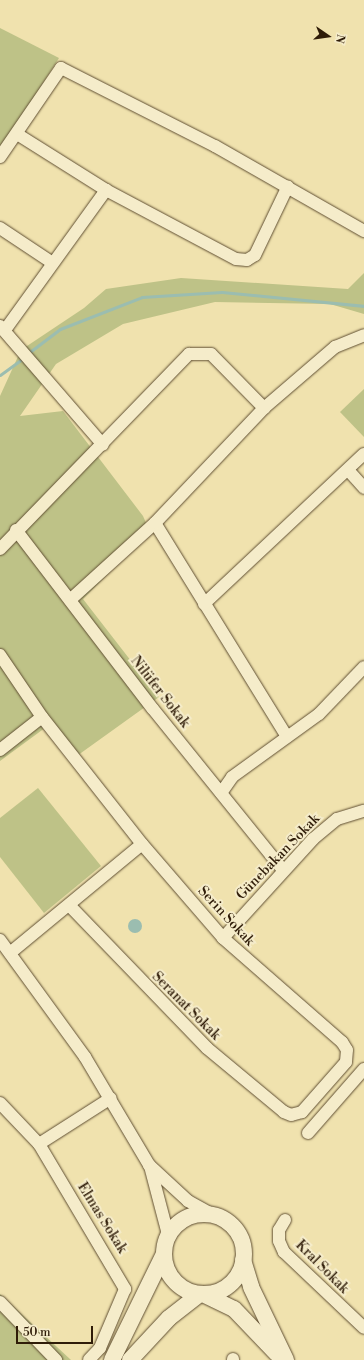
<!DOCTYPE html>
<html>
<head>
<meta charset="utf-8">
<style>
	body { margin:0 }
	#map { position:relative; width:364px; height:1360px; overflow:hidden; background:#f0e2ae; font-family:"Libre Bodoni",serif }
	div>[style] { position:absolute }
	.green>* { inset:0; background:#bec287 }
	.water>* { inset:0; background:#9bbdb0 }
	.round { border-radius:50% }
	.stream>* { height:3px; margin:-1.5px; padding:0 1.5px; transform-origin:1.5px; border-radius:1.5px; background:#9bbdb0 }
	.roads { filter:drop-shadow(0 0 1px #5f4e32) drop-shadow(0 0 1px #5f4e32) }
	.minor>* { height:12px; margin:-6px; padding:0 6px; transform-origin:6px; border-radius:6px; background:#f5ecca }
	.tertiary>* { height:16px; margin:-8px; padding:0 8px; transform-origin:8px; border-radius:8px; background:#f5ecca }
	.tertiary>.ring { margin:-8px; padding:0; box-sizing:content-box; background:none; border:16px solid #f5ecca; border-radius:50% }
	span { translate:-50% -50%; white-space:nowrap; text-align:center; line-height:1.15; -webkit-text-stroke:4px #f5ecca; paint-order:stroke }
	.street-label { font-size:14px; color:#2f1c08 }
	.north { position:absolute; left:308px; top:16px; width:40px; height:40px; -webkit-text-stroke:3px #f5ecca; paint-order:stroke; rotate:103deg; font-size:11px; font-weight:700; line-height:16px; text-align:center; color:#2f1c08 }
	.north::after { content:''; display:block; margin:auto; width:14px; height:18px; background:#2f1c08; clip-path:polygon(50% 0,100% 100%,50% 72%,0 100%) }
	.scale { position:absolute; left:16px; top:1326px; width:77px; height:18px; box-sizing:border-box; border:2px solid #2f1c08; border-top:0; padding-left:5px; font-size:12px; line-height:14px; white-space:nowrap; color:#2f1c08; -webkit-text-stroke:3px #f5ecca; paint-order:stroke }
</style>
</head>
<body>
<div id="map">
	<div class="green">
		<div style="clip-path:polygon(0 28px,59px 58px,0 151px)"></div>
		<div style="clip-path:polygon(364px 273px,364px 314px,330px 304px,215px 302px,123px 324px,56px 364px,20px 416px,63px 411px,143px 516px,150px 532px,83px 599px,159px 697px,74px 758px,53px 722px,0 761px,0 396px,21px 350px,84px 308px,106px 289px,181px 278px,348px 289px)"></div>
		<div style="clip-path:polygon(364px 389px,364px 437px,340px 412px)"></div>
		<div style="clip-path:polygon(38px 788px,101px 866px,44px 913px,0 857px,0 818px)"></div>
		<div style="clip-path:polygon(0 1294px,71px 1360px,0 1360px)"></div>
	</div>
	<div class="water">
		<div class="round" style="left:128px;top:919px;width:14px;height:14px"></div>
	</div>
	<div class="stream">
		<div style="left:27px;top:354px;width:41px;rotate:-37.1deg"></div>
		<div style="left:60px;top:329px;width:88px;rotate:-21.3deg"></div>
		<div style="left:142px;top:297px;width:80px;rotate:-3.6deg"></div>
		<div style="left:222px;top:292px;width:143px;rotate:5.6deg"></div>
		<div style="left:0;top:375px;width:29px;rotate:-36deg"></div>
	</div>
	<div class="roads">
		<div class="minor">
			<div style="left:17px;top:134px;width:105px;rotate:32.2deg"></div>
			<div style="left:106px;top:190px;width:147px;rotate:28deg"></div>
			<div style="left:236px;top:259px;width:11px;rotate:5deg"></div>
			<div style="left:247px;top:260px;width:9px;rotate:-32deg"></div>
			<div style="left:255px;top:255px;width:76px;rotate:-64.4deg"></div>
			<div style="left:0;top:157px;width:108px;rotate:-55.6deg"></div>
			<div style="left:61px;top:68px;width:173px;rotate:26.9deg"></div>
			<div style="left:215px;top:146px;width:172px;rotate:29.7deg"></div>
			<div style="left:0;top:228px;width:61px;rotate:33.7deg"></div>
			<div style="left:0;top:326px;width:157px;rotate:49.1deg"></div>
			<div style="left:5px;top:330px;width:173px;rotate:-54.2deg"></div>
			<div style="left:348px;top:470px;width:24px;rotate:48deg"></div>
			<div style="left:155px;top:523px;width:251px;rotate:58.3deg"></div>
			<div style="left:16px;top:530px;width:225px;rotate:52.6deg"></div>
			<div style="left:153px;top:709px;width:207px;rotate:51.1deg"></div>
			<div style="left:0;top:549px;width:272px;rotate:-45.9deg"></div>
			<div style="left:189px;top:354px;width:22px"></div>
			<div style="left:211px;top:354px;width:76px;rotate:45.5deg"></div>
			<div style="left:70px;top:600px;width:115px;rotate:-42.2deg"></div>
			<div style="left:155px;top:523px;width:158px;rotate:-46.5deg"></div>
			<div style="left:264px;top:408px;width:94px;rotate:-40.7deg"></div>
			<div style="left:335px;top:347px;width:31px;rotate:-22deg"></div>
			<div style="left:204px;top:604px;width:219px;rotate:-43.2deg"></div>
			<div style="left:0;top:655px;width:75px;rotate:55.9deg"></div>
			<div style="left:42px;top:717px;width:162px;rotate:51.8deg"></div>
			<div style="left:142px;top:844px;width:124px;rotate:49.2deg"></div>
			<div style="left:223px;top:938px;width:158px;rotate:41.2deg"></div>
			<div style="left:342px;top:1042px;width:9px;rotate:58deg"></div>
			<div style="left:347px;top:1050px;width:12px;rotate:95deg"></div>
			<div style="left:346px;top:1062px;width:67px;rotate:131.3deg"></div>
			<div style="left:302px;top:1112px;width:11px;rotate:165deg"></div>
			<div style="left:291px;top:1115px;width:8px;rotate:-157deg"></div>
			<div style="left:284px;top:1112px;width:100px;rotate:-140.3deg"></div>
			<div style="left:207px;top:1048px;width:197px;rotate:-134deg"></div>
			<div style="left:0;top:750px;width:53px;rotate:-38.2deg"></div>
			<div style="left:221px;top:793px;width:19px;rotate:-55deg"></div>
			<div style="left:232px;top:777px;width:107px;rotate:-35.9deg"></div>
			<div style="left:319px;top:714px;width:65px;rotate:-46.2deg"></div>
			<div style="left:223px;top:938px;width:134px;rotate:-47.7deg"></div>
			<div style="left:313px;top:839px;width:31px;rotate:-40deg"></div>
			<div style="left:337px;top:819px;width:28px;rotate:-17deg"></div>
			<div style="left:0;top:940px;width:145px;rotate:54deg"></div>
			<div style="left:85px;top:1057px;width:126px;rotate:59.3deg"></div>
			<div style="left:149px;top:1165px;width:53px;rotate:42.7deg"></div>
			<div style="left:188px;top:1201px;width:29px;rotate:29deg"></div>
			<div style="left:10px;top:953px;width:171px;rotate:-39.5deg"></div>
			<div style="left:0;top:1103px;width:57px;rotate:46.4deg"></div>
			<div style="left:39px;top:1144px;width:169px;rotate:59.3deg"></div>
			<div style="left:125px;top:1289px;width:64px;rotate:113deg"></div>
			<div style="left:100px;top:1348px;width:16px;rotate:133deg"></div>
			<div style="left:308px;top:1133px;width:85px;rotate:-48.8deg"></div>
			<div style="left:39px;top:1144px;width:85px;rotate:-32.6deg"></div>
			<div style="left:150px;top:1166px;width:67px;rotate:75.3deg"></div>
			<div style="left:167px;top:1231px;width:11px;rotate:95deg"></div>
			<div style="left:285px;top:1220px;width:12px;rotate:121deg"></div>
			<div style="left:279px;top:1230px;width:11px;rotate:90deg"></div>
			<div style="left:279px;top:1241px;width:12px;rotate:66deg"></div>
			<div style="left:284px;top:1252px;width:110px;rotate:43.5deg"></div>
			<div style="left:0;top:1302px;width:81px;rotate:46deg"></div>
			<div style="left:233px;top:1360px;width:1px;rotate:-90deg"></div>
		</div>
		<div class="tertiary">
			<div class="ring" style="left:164px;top:1214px;width:64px;height:64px"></div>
			<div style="left:243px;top:1260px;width:28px;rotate:73deg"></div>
			<div style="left:251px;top:1287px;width:81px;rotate:64.4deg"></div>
			<div style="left:203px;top:1294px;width:34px;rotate:26deg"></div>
			<div style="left:234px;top:1309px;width:62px;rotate:46.3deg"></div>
			<div style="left:112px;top:1360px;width:118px;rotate:-63.9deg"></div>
			<div style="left:130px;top:1360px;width:57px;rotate:-47.1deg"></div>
			<div style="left:169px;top:1318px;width:39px;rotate:-38deg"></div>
		</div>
	</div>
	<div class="street-label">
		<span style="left:160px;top:692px;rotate:52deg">Nilüfer Sokak</span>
		<span style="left:278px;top:857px;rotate:-46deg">Günebakan Sokak</span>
		<span style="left:226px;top:916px;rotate:47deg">Serin Sokak</span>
		<span style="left:186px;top:1006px;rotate:45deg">Seranat Sokak</span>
		<span style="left:102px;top:1218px;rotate:58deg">Elmas Sokak</span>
		<span style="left:322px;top:1267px;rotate:45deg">Kral Sokak</span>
	</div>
	<div class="north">N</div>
	<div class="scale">50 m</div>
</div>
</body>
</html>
